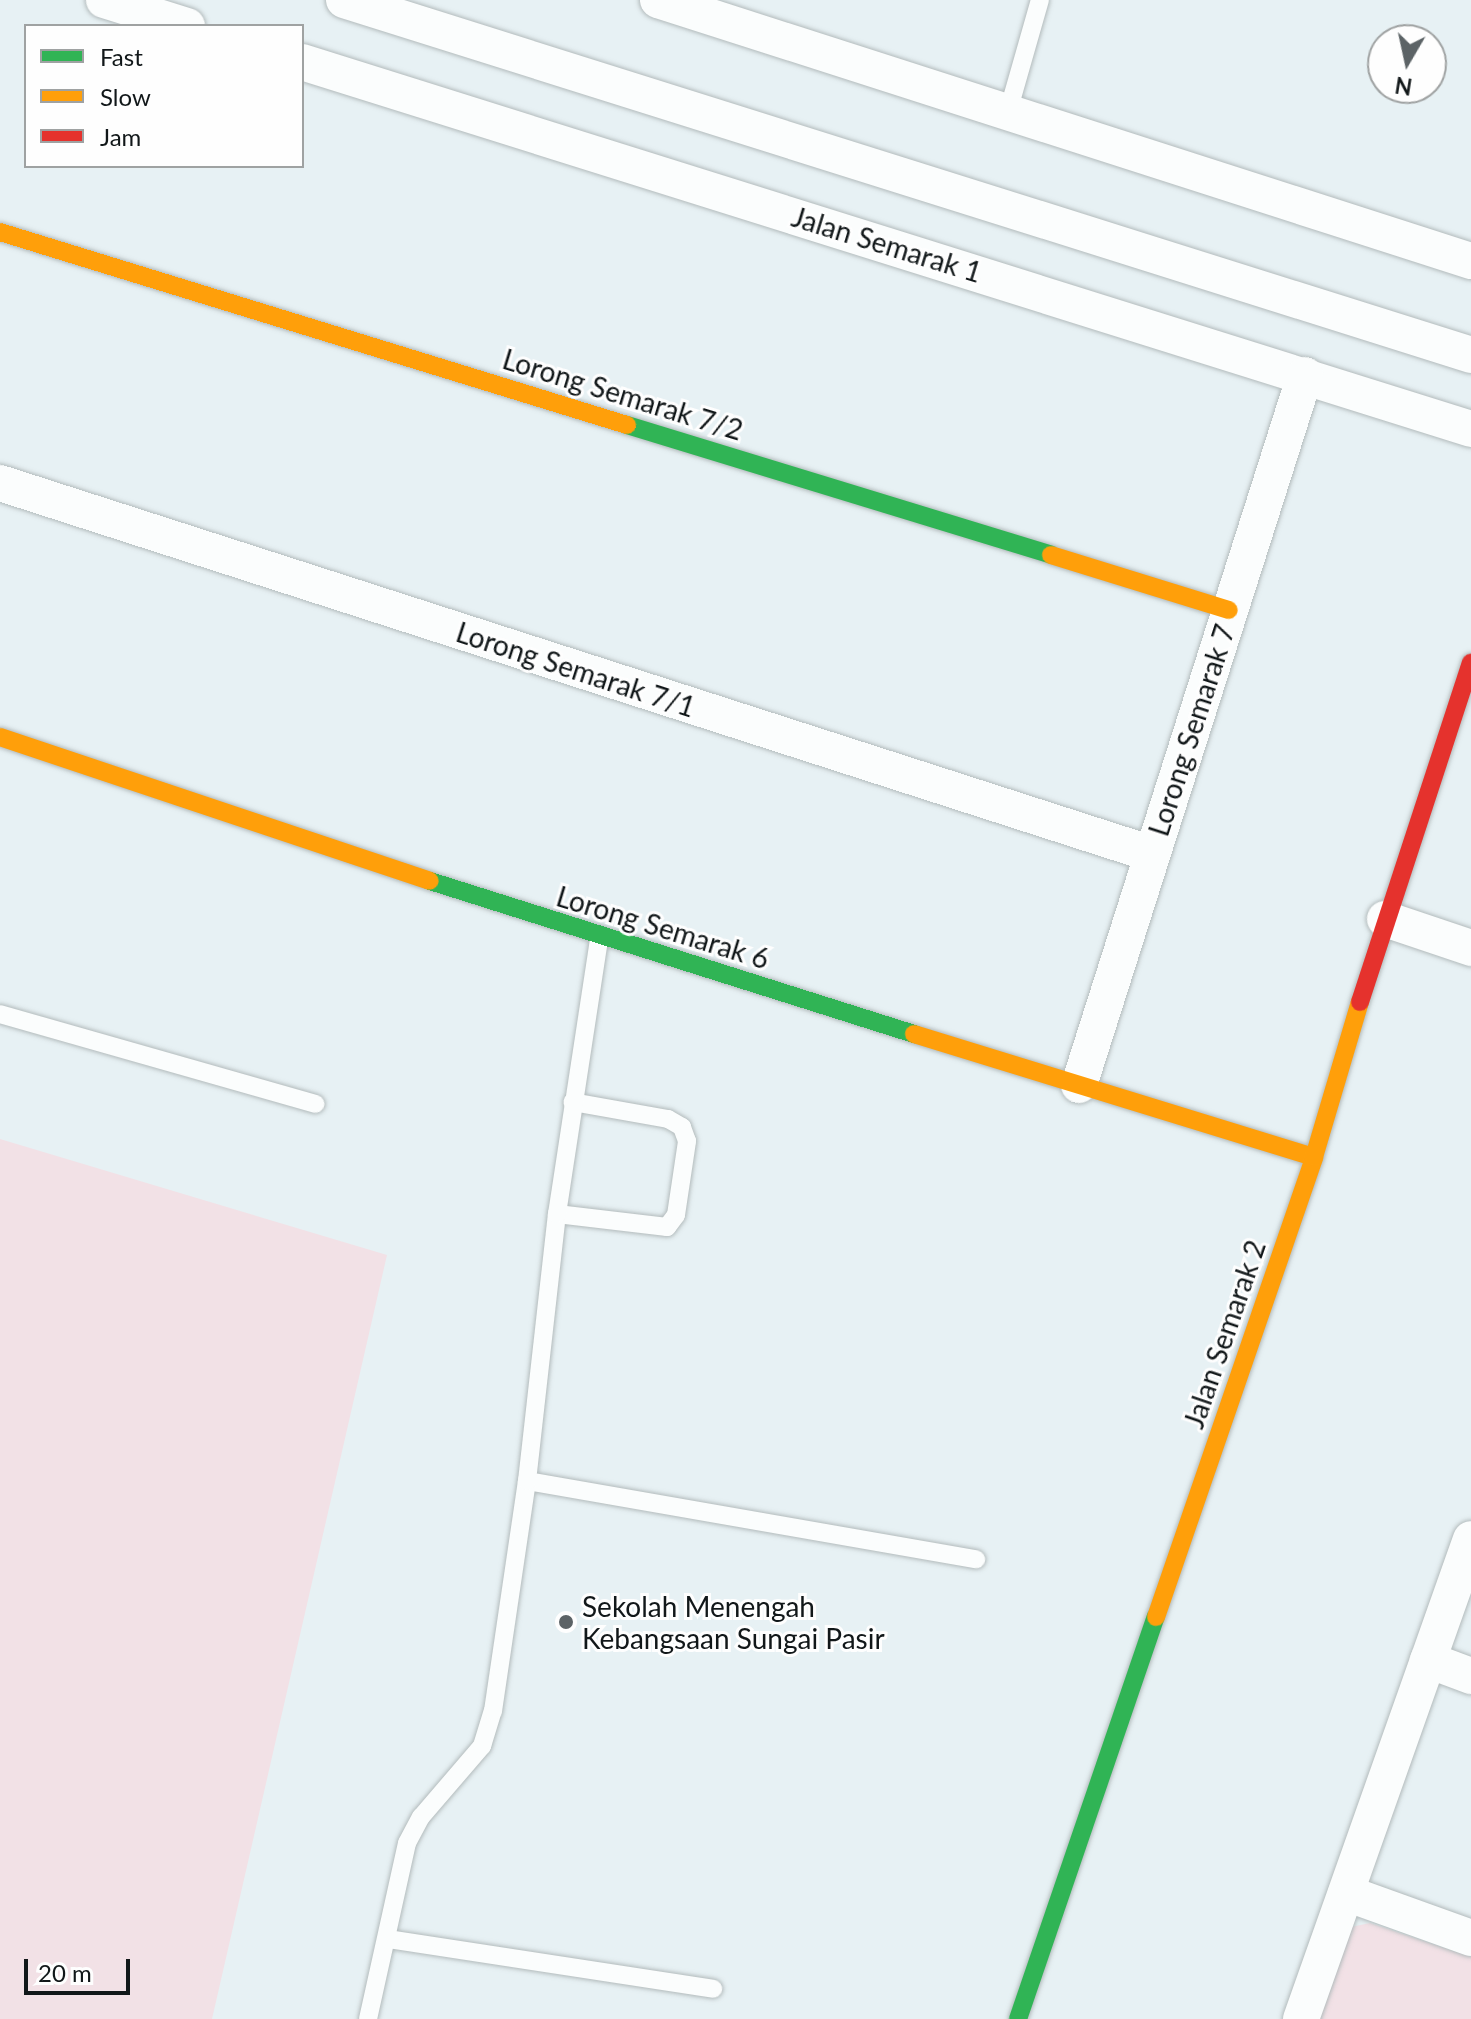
<!DOCTYPE html>
<html>
<head>
<meta charset="utf-8">
<style>
	body { margin:0 }
	#map { position:relative; width:1471px; height:2019px; overflow:hidden; background:#e7f1f4; font-family:Lato,sans-serif }
	div>[style] { position:absolute }
	.green>* { inset:0; background:#f2e1e6 }
	.roads { filter:drop-shadow(0 0 2px #b3bbbc) drop-shadow(0 0 2px #b3bbbc) }
	.lane>* { height:18px; margin:-9px; padding:0 9px; transform-origin:9px; border-radius:9px; background:#fbfdfd }
	.street>* { height:36px; margin:-18px; padding:0 18px; transform-origin:18px; border-radius:18px; background:#fbfdfd }
	.fast>* { height:18px; margin:-9px; padding:0 9px; transform-origin:9px; border-radius:9px; background:#30b455 }
	.slow>* { height:18px; margin:-9px; padding:0 9px; transform-origin:9px; border-radius:9px; background:#ff9f0a }
	.jam>* { height:18px; margin:-9px; padding:0 9px; transform-origin:9px; border-radius:9px; background:#e5322d }
	.dots>* { width:22px; height:22px; translate:-50% -50%; box-sizing:border-box; border:4px solid #fefefe; border-radius:50% }
	span { translate:-50% -50%; white-space:nowrap; text-align:center; line-height:1.15; -webkit-text-stroke:6px #fefefe; paint-order:stroke }
	.street-label { font-size:28px; color:#111719 }
	.poi-label { font-size:28px; color:#111719 }
	.left { translate:0 -50%; text-align:left }
	.legend { position:absolute; left:24px; top:24px; width:280px; height:144px; box-sizing:border-box; background:#fefefe; border:2px solid #9fa2a2; margin:0; padding:10px 14px; list-style:none; font-size:24px; color:#111719 }
	.legend li { display:flex; align-items:center; gap:16px; height:40px }
	.legend b { width:40px; border:2px solid #9fa2a2 }
	.north { position:absolute; left:1367px; top:24px; width:80px; height:80px; box-sizing:border-box; background:#fefefe; border:2px solid #9fa2a2; border-radius:50%; rotate:189deg; font-size:22px; font-weight:700; line-height:32px; text-align:center; color:#111719 }
	.north::after { content:''; display:block; margin:auto; width:28px; height:36px; background:#5c6366; clip-path:polygon(50% 0,100% 100%,50% 72%,0 100%) }
	.scale { position:absolute; left:24px; top:1959px; width:106px; height:36px; box-sizing:border-box; border:4px solid #111719; border-top:0; padding-left:10px; font-size:24px; line-height:28px; white-space:nowrap; color:#111719; -webkit-text-stroke:6px #fefefe; paint-order:stroke }
</style>
</head>
<body>
<div id="map">
	<div class="green">
		<div style="clip-path:polygon(0 1139px,387px 1255px,212px 2019px,0 2019px)"></div>
		<div style="clip-path:polygon(1370px 1923px,1471px 1957px,1471px 2019px,1319px 2019px,1351px 1927px)"></div>
	</div>
	<div class="roads">
		<div class="lane">
			<div style="left:1008px;top:112px;width:116px;rotate:-74.1deg"></div>
			<div style="left:0;top:1014px;width:328px;rotate:15.9deg"></div>
			<div style="left:557px;top:1214px;width:111px;rotate:6.7deg"></div>
			<div style="left:667px;top:1227px;width:15px;rotate:-53deg"></div>
			<div style="left:676px;top:1215px;width:75px;rotate:-81.5deg"></div>
			<div style="left:687px;top:1141px;width:15px;rotate:-110deg"></div>
			<div style="left:682px;top:1127px;width:16px;rotate:-150deg"></div>
			<div style="left:668px;top:1119px;width:97px;rotate:-169.9deg"></div>
			<div style="left:527px;top:1481px;width:456px;rotate:9.9deg"></div>
			<div style="left:388px;top:1939px;width:329px;rotate:8.7deg"></div>
			<div style="left:368px;top:2019px;width:180px;rotate:-77.5deg"></div>
			<div style="left:407px;top:1843px;width:30px;rotate:-62deg"></div>
			<div style="left:421px;top:1817px;width:94px;rotate:-49.3deg"></div>
			<div style="left:482px;top:1746px;width:37px;rotate:-73deg"></div>
			<div style="left:493px;top:1711px;width:232px;rotate:-81.6deg"></div>
			<div style="left:527px;top:1481px;width:269px;rotate:-83.6deg"></div>
			<div style="left:557px;top:1214px;width:279px;rotate:-81.3deg"></div>
		</div>
		<div class="street">
			<div style="left:104px;top:0;width:87px;rotate:17.4deg"></div>
			<div style="left:344px;top:0;width:1182px;rotate:17.48deg"></div>
			<div style="left:658px;top:0;width:854px;rotate:17.8deg"></div>
			<div style="left:302px;top:62px;width:1225px;rotate:17.43deg"></div>
			<div style="left:0;top:483px;width:1210px;rotate:17.85deg"></div>
			<div style="left:1385px;top:919px;width:91px;rotate:18.6deg"></div>
			<div style="left:1079px;top:1085px;width:745px;rotate:-72.34deg"></div>
			<div style="left:1428px;top:1660px;width:46px;rotate:20.4deg"></div>
			<div style="left:1346px;top:1893px;width:133px;rotate:19.8deg"></div>
			<div style="left:1301px;top:2019px;width:509px;rotate:-70.5deg"></div>
		</div>
		<div class="fast">
			<div style="left:627px;top:425px;width:443px;rotate:17deg"></div>
			<div style="left:430px;top:881px;width:508px;rotate:17.54deg"></div>
			<div style="left:1018px;top:2019px;width:425px;rotate:-71.1deg"></div>
		</div>
		<div class="slow">
			<div style="left:0;top:232px;width:656px;rotate:17.11deg"></div>
			<div style="left:1051px;top:555px;width:186px;rotate:17.2deg"></div>
			<div style="left:0;top:737px;width:453px;rotate:18.5deg"></div>
			<div style="left:914px;top:1034px;width:418px;rotate:17.1deg"></div>
			<div style="left:1156px;top:1617px;width:486px;rotate:-71deg"></div>
			<div style="left:1314px;top:1157px;width:162px;rotate:-73.5deg"></div>
		</div>
		<div class="jam">
			<div style="left:1360px;top:1002px;width:357px;rotate:-71.9deg"></div>
		</div>
	</div>
	<div class="dots">
		<div style="left:566px;top:1622px;background:#5c6366"></div>
	</div>
	<div class="street-label">
		<span style="left:887px;top:244px;rotate:17deg">Jalan Semarak 1</span>
		<span style="left:623px;top:394px;rotate:17deg">Lorong Semarak 7/2</span>
		<span style="left:576px;top:669px;rotate:18deg">Lorong Semarak 7/1</span>
		<span style="left:1191px;top:730px;rotate:-72deg">Lorong Semarak 7</span>
		<span style="left:663px;top:927px;rotate:17deg">Lorong Semarak 6</span>
		<span style="left:1224px;top:1334px;rotate:-71deg">Jalan Semarak 2</span>
	</div>
	<div class="poi-label">
		<span class="left" style="left:582px;top:1622px">Sekolah Menengah<br>Kebangsaan Sungai Pasir</span>
	</div>
	<ul class="legend">
	<li><b style="height:10px;background:#30b455"></b>Fast</li>
	<li><b style="height:10px;background:#ff9f0a"></b>Slow</li>
	<li><b style="height:10px;background:#e5322d"></b>Jam</li>
	</ul>
	<div class="north">N</div>
	<div class="scale">20 m</div>
</div>
</body>
</html>
